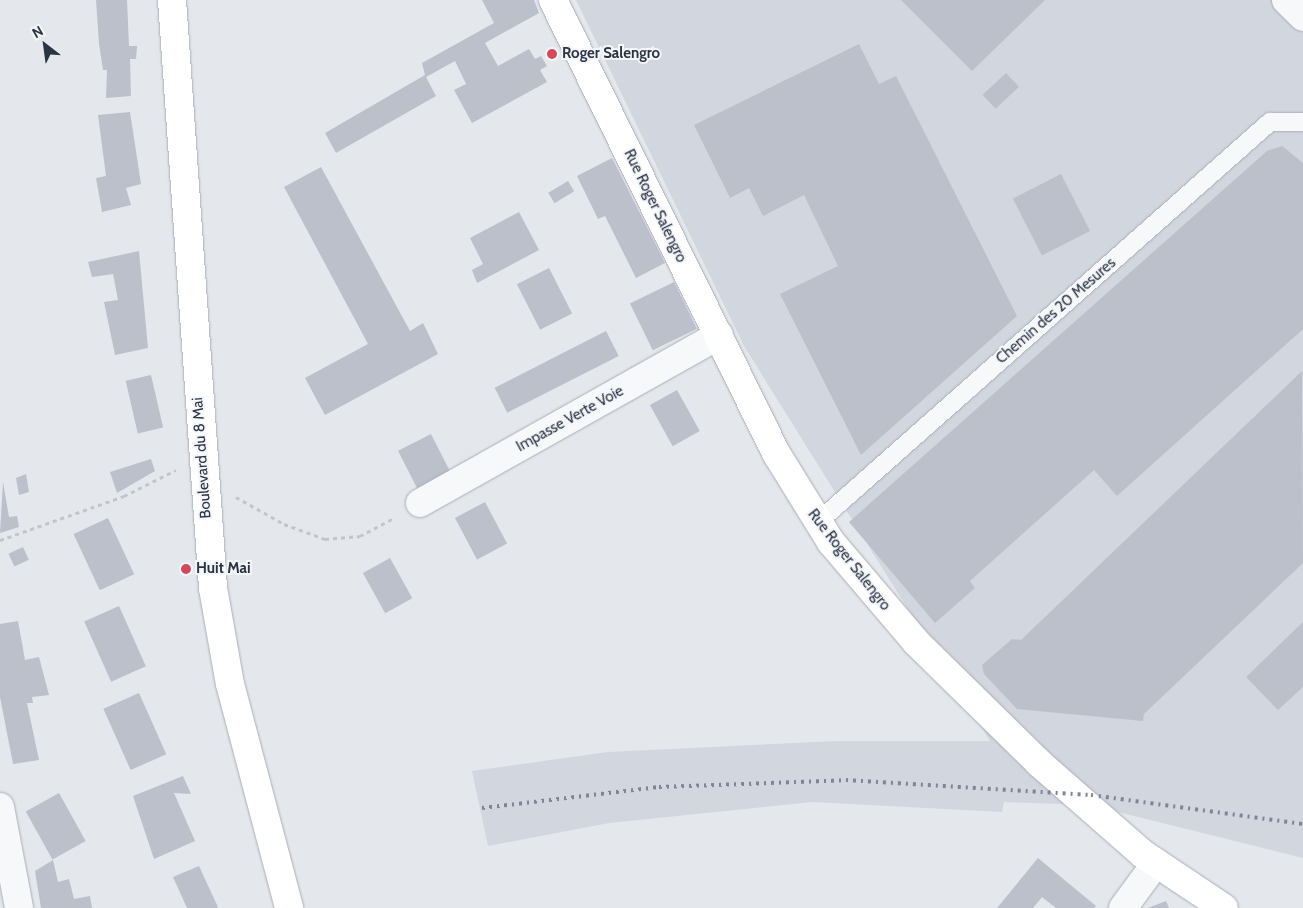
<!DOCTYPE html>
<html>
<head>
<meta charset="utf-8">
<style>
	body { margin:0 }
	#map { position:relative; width:1303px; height:908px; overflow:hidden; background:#e4e7ec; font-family:Cabin,sans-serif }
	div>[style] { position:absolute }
	.built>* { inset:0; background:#d2d6de }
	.building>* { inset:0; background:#bbc0ca; transform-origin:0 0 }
	.path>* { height:3px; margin-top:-1.5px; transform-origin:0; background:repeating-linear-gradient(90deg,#c2c5cb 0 4px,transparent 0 8px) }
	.roads { filter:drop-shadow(0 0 1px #a9aeb7) drop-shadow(0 0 1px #a9aeb7) }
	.lane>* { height:18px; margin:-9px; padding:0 9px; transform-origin:9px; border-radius:9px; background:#f7f8fa }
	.street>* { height:28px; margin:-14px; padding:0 14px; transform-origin:14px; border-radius:14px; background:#f7f8fa }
	.secondary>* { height:28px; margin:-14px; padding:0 14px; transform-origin:14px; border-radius:14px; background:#fff }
	.rail>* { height:4px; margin-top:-2px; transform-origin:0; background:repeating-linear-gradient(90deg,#7d8696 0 2.5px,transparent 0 7.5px) }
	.dots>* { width:14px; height:14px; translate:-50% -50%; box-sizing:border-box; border:2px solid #f4f6f9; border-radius:50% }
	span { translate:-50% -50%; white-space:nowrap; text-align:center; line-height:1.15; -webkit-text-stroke:4px #f4f6f9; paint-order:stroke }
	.poi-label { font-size:15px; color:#2b3445; font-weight:700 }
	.left { translate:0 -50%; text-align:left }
	.street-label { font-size:15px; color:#2b3445 }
	.north { position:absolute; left:20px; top:20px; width:50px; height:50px; -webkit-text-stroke:4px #f4f6f9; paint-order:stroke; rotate:330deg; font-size:14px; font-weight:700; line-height:20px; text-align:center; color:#2b3445 }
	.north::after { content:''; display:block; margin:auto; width:18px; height:22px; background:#2b3445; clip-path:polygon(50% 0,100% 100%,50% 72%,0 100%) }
</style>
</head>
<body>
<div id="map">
	<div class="built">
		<div style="clip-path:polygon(576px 0,1303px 0,1303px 858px,1090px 805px,1004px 802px,1002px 812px,812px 802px,609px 823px,488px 846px,472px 771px,608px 752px,837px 741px,990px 741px,744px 346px)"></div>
	</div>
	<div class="building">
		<div style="clip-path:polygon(96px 0,127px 0,129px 46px,137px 46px,136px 59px,130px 59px,131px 96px,106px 98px,107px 70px,103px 70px,99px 44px)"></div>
		<div style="clip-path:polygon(482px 0,534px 0,539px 13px,485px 43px,498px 66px,529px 49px,535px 59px,541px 56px,547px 66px,540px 70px,547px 82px,472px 123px,454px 90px,466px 84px,455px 61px,426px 77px,436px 96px,336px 153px,325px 133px,425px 75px,422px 63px,494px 23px)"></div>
		<div style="clip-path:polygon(901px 0,1045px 0,972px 71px)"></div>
		<div style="clip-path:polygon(859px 44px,879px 84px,896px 76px,1017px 316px,861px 455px,780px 294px,838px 266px,804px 195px,763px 216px,749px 188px,730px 198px,694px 125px)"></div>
		<div style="left:1006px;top:73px;width:19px;height:32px;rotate:47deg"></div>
		<div style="clip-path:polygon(130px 112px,141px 184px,126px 188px,131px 205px,102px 212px,96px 178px,106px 176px,98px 115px)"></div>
		<div style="clip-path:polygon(1282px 146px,1303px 163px,1303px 329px,1117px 496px,1094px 470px,970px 581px,975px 588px,935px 623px,849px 522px,1267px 151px)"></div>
		<div style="clip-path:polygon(612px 158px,665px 263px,636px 278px,605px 216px,598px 219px,577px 176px)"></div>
		<div style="clip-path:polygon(321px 167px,410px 331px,423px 323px,438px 354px,325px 415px,305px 378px,368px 344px,284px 187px)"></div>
		<div style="left:1061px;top:174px;width:64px;height:54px;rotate:63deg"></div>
		<div style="left:568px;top:181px;width:12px;height:23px;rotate:59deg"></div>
		<div style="clip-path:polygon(519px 212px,539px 250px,477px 283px,472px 270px,483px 264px,470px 238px)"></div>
		<div style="clip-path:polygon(139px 251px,148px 348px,115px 355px,104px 302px,118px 300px,113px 274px,92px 277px,88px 262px)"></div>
		<div style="left:549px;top:268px;width:51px;height:36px;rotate:63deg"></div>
		<div style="left:674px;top:282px;width:52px;height:49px;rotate:64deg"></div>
		<div style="left:606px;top:331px;width:28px;height:125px;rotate:63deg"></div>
		<div style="clip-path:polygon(1302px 371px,1303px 563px,1144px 714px,1143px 721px,1017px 709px,984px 674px,982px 665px,1012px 639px,1021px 640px)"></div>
		<div style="left:151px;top:375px;width:54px;height:26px;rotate:77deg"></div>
		<div style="left:677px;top:390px;width:47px;height:31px;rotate:61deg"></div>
		<div style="left:431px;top:434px;width:42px;height:37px;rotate:63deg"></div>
		<div style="clip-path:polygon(151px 459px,155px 471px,117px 493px,110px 472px)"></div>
		<div style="clip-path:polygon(26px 474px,29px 492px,19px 495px,16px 478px)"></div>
		<div style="clip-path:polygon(3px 482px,9px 517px,17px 516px,19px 527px,0 533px)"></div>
		<div style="left:485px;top:502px;width:47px;height:34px;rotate:62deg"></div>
		<div style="left:108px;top:518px;width:62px;height:38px;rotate:65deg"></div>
		<div style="left:23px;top:547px;width:14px;height:16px;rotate:65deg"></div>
		<div style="left:390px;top:558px;width:46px;height:31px;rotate:61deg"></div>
		<div style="left:119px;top:606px;width:66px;height:38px;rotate:66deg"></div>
		<div style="clip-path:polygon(18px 621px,25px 660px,39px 657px,49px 695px,32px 697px,33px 703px,27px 703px,39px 760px,13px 764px,0 697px,0 624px)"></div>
		<div style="clip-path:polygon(1303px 622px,1303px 687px,1278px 710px,1246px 677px)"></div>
		<div style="left:139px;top:693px;width:67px;height:39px;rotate:66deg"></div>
		<div style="clip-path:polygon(183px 776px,191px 794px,174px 793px,195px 841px,154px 859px,133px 796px)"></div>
		<div style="left:59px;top:793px;width:55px;height:38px;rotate:61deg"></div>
		<div style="clip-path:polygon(1038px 858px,1096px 906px,1094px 908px,1056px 908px,1042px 897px,1033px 908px,997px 908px)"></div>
		<div style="clip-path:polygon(53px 860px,58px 882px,69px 879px,74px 899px,90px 896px,92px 908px,41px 908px,35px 871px)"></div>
		<div style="clip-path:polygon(199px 866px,217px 905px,218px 908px,187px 908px,173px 877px)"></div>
		<div style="clip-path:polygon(1166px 901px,1169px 908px,1148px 908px)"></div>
	</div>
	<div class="path">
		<div style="left:236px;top:497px;width:55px;rotate:29.4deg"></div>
		<div style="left:284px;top:524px;width:44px;rotate:20.1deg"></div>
		<div style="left:325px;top:539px;width:35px;rotate:-5deg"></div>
		<div style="left:360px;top:536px;width:40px;rotate:-28deg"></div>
		<div style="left:0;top:540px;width:132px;rotate:-19.5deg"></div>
		<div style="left:124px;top:496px;width:58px;rotate:-26.6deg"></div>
	</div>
	<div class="roads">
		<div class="lane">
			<div style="left:818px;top:522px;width:604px;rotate:-41.51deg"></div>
			<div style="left:1270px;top:122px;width:33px"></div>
		</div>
		<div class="street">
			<div style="left:1286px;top:0;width:24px;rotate:45deg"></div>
			<div style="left:420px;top:503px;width:343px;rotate:-29.3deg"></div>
			<div style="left:0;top:807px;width:103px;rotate:79.3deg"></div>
			<div style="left:1123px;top:908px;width:56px;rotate:-53.7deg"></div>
		</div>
		<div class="secondary">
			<div style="left:172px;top:0;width:589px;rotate:86.01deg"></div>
			<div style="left:213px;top:588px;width:97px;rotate:80deg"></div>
			<div style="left:230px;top:684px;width:232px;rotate:75.2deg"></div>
			<div style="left:553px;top:0;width:505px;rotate:63.79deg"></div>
			<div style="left:776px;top:453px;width:105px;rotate:58.3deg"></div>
			<div style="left:831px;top:542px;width:131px;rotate:49.6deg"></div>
			<div style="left:916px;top:642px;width:173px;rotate:44.5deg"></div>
			<div style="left:1039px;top:763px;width:138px;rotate:41.2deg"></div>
			<div style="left:1143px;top:854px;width:97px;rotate:33.7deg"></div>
		</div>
	</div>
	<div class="rail">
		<div style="left:482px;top:808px;width:178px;rotate:-6.8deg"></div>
		<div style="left:659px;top:787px;width:187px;rotate:-2.1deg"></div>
		<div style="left:846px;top:780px;width:245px;rotate:3.5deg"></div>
		<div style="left:1091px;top:795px;width:214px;rotate:7.8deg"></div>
	</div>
	<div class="dots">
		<div style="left:552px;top:54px;background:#d1495b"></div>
		<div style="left:186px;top:569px;background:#d1495b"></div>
	</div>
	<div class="poi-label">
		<span class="left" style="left:562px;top:54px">Roger Salengro</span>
		<span class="left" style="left:196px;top:569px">Huit Mai</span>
	</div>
	<div class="street-label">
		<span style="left:655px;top:206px;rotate:64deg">Rue Roger Salengro</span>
		<span style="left:1056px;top:311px;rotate:-41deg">Chemin des 20 Mesures</span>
		<span style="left:570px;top:419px;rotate:-29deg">Impasse Verte Voie</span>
		<span style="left:202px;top:458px;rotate:-94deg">Boulevard du 8 Mai</span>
		<span style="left:849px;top:560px;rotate:52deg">Rue Roger Salengro</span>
	</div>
	<div class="north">N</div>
</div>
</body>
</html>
